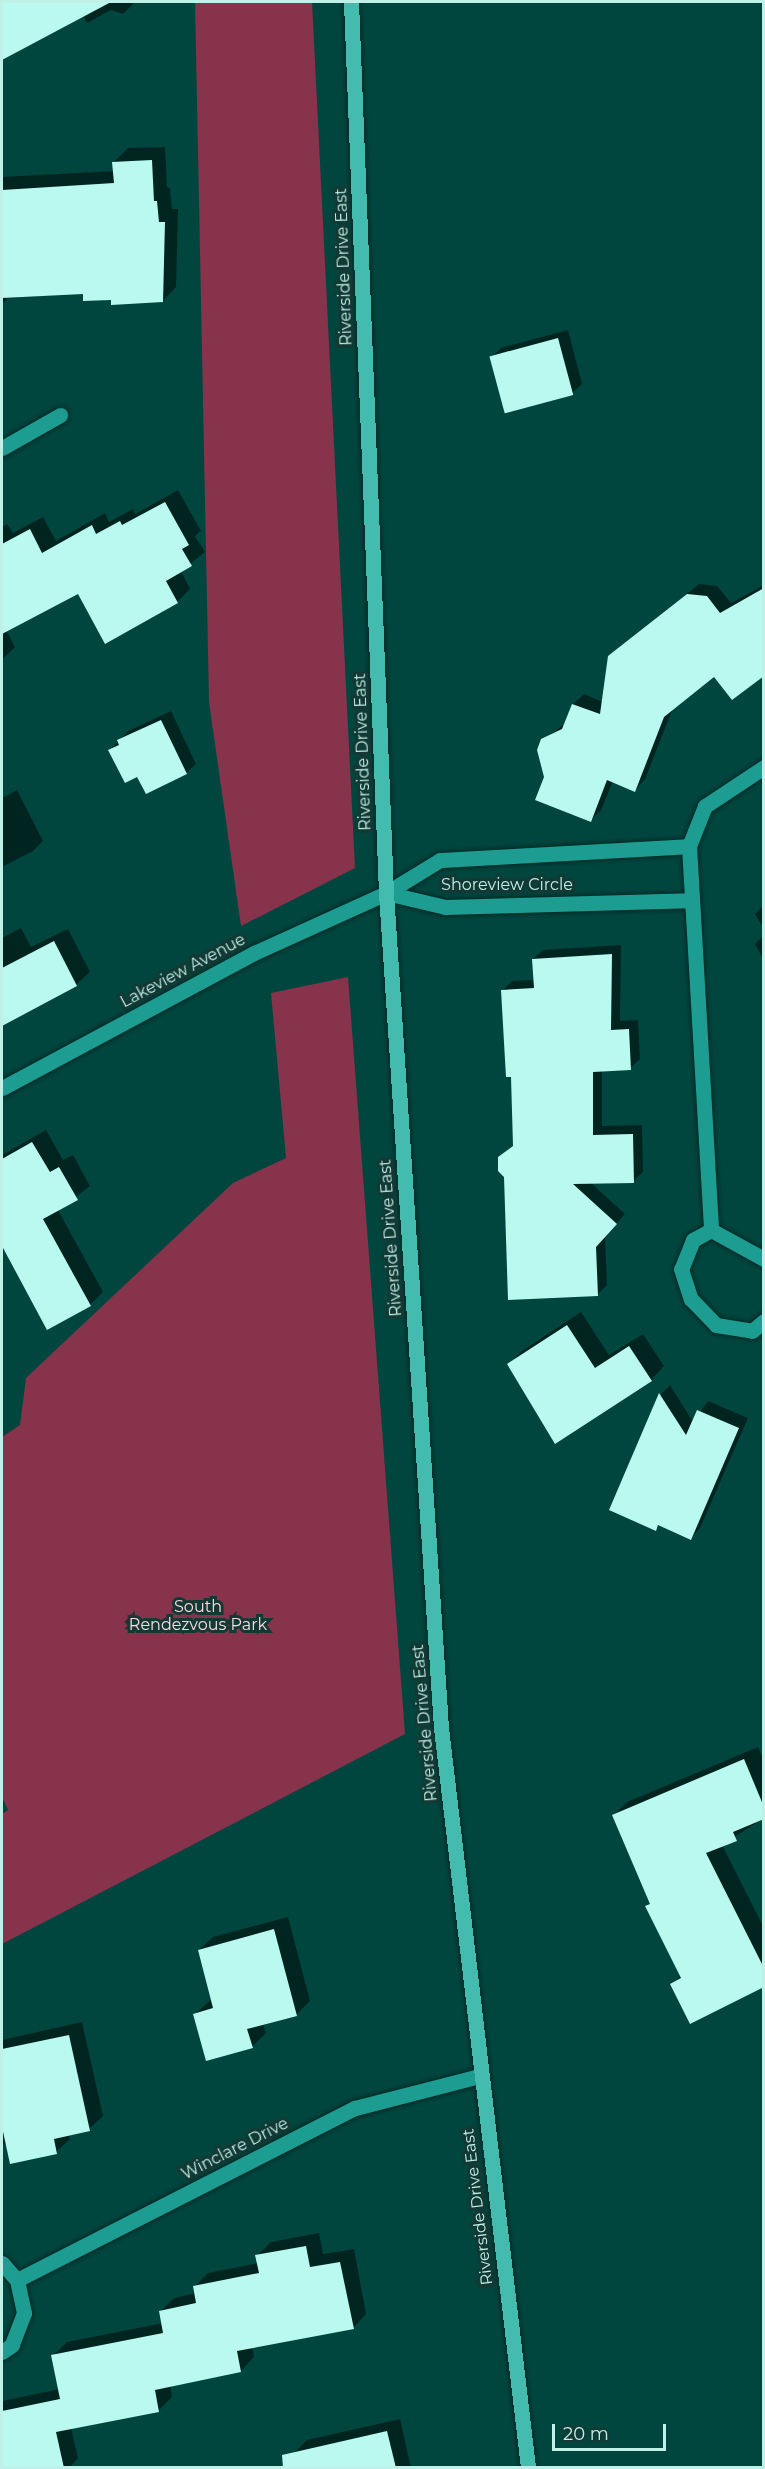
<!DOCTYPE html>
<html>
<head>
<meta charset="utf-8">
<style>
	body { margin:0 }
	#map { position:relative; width:765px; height:2469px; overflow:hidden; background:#00463f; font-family:Montserrat,sans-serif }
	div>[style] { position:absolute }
	.green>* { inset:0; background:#87334c }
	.shadow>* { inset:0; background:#0007 }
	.building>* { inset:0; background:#b9f9ef; transform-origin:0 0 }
	.roads { filter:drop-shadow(0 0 2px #032925) drop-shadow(0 0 2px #032925) }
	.minor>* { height:15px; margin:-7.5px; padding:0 7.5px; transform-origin:7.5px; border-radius:7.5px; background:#1d9d91 }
	.major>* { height:15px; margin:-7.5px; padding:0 7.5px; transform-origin:7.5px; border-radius:7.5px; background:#43bcaf }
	span { translate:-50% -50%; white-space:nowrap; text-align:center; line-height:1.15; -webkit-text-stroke:6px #143833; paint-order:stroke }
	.street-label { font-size:16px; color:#bff1e9 }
	.park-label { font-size:16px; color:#fbdae0 }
	.frame { position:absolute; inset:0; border:3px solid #bff1e9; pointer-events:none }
	.scale { position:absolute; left:552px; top:2424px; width:114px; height:27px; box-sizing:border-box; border:3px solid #bff1e9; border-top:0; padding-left:8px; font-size:18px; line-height:21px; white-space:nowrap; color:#bff1e9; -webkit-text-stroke:4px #143833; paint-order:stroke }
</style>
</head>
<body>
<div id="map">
	<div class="green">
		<div style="clip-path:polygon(195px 2px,312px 2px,355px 868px,241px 926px,209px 702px)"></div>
		<div style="clip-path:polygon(348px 977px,405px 1734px,2px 1944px,2px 1814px,8px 1810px,2px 1797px,2px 1437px,20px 1425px,26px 1378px,233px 1183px,286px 1158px,271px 993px)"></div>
	</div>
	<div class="shadow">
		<div style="clip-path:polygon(2px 2px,135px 2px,123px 14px,111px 10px,87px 23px,83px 15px,9px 55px,2px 41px)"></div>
		<div style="clip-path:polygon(165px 147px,167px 187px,170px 188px,172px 209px,178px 209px,176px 287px,163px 301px,112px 299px,84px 293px,8px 298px,2px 304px,2px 177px,114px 171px,114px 162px,128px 148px)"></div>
		<div style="clip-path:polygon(568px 330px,582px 384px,572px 393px,492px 357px,501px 348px)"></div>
		<div style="clip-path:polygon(178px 490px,201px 531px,195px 536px,205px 552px,181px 571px,190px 589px,177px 602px,105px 642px,78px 592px,6px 630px,15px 647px,2px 660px,2px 527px,7px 524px,13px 533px,43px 517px,56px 541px,105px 513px,109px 522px,133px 509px,135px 514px)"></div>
		<div style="clip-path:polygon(699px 584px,717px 586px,731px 603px,764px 585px,764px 674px,714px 675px,673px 708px,645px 779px,635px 790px,613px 781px,601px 810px,591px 820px,545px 777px,543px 740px,566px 723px,573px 704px,584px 694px,603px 702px,609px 657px)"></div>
		<div style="clip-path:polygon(171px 711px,196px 764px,186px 773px,138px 775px,110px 750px,128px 731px)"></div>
		<div style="clip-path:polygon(17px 790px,43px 841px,33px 851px,2px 867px,2px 798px)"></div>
		<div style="clip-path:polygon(764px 905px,764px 929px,755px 914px)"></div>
		<div style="clip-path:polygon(21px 928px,31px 947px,68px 929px,90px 972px,76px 985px,4px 1023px,2px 938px)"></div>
		<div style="clip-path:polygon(764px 935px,764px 961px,755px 944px)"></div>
		<div style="clip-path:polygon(621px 945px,620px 1021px,638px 1020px,640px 1059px,630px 1068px,602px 1070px,602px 1126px,642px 1125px,643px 1172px,633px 1181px,590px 1182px,625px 1214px,605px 1236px,607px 1285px,597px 1295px,505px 1177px,500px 1158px,514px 1145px,512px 1075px,502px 991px,512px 981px,535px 980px,533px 959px,543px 950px)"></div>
		<div style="clip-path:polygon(46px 1130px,63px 1160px,73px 1155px,90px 1186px,58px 1210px,103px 1292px,90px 1305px,48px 1328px,2px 1243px,2px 1155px)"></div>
		<div style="clip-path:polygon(581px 1312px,609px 1355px,643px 1334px,664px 1366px,651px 1380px,508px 1365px,522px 1351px)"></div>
		<div style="clip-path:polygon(670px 1385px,693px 1422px,708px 1401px,748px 1418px,700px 1528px,691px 1538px,660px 1524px,655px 1529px,611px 1509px,661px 1394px)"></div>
		<div style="clip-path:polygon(758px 1747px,764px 1761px,764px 1818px,722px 1845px,764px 1928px,764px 1986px,672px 1984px,681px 1975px,647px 1907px,651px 1903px,613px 1816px,627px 1802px)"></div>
		<div style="clip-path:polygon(288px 1917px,310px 2001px,296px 2015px,263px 2024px,266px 2033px,252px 2047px,195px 2014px,212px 1999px,199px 1950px,213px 1937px)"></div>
		<div style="clip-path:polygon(82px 2022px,103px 2116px,89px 2129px,69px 2134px,70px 2139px,56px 2152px,2px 2144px,2px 2040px)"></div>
		<div style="clip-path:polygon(319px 2233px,323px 2254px,354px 2249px,366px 2314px,353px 2328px,252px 2346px,254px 2357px,241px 2371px,170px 2385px,172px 2397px,158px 2411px,71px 2428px,78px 2458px,69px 2468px,2px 2468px,2px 2401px,60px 2389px,53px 2356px,67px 2342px,163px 2323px,161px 2311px,174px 2298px,196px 2293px,194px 2287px,208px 2273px,258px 2263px,257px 2256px,271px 2242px)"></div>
		<div style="clip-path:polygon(400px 2419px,411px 2468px,298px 2468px,294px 2453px,307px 2440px)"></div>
	</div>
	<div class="building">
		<div style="clip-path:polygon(2px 2px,111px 2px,2px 60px)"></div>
		<div style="clip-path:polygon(152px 160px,154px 201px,157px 201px,159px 222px,165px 222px,163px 302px,111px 305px,111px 300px,83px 301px,83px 294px,2px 298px,2px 190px,114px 183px,112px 162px)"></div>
		<div style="left:558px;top:338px;width:59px;height:71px;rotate:75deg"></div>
		<div style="clip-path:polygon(165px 502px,189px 545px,182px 549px,192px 566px,166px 581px,178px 603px,105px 644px,78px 594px,2px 634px,2px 544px,30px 529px,42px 553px,92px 525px,96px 534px,120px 521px,122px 525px)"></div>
		<div style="clip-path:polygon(764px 588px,764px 676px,732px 700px,714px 677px,664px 717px,635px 792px,607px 780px,591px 822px,535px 800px,544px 777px,537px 750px,541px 739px,562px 729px,572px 704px,600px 714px,608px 656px,687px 594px,707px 596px,720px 613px)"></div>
		<div style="clip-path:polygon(161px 720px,187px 774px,146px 794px,137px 777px,125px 783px,108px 750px,119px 745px,117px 740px)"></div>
		<div style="clip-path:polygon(54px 941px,77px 986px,2px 1026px,2px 968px)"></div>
		<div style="clip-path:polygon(612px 954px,611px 1030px,629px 1029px,631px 1070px,593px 1072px,593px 1135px,633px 1134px,634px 1183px,573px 1184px,617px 1224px,596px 1247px,598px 1296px,508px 1300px,504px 1177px,498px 1171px,498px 1157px,513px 1146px,511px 1077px,506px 1077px,501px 990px,534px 988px,532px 959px)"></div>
		<div style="clip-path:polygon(32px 1142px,50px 1172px,59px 1167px,78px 1200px,43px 1219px,91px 1306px,47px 1330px,2px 1246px,2px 1159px)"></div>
		<div style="clip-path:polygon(567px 1325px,595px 1368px,629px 1346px,652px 1381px,555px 1444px,507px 1364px)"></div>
		<div style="clip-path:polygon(659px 1393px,686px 1435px,697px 1410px,739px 1428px,691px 1540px,658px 1525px,656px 1531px,609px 1510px)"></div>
		<div style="clip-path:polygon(744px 1759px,764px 1807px,764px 1819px,733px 1832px,737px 1841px,706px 1853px,764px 1968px,764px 1987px,690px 2024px,670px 1984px,681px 1978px,645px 1906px,650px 1904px,612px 1815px)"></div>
		<div style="clip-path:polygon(274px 1929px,297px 2016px,247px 2029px,253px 2048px,206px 2061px,193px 2014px,213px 2008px,198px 1950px)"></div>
		<div style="clip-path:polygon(69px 2035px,90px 2131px,54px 2139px,57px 2154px,10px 2164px,2px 2127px,2px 2049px)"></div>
		<div style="clip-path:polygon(306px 2246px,310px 2267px,340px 2262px,354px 2329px,237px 2351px,241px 2372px,155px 2390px,159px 2412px,56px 2432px,64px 2468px,2px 2468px,2px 2411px,60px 2399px,51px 2355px,163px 2333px,159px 2311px,196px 2303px,193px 2286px,259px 2273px,255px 2255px)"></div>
		<div style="clip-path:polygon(387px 2431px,396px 2468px,283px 2468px,282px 2455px)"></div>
	</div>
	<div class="roads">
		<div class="minor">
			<div style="left:2px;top:448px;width:67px;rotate:-29.6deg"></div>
			<div style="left:764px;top:767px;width:71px;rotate:146.5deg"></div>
			<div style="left:705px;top:806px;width:43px;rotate:111.8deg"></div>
			<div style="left:689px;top:846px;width:385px;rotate:86.7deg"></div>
			<div style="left:711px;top:1230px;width:60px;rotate:28.7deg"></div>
			<div style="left:386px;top:893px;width:61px;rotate:13.3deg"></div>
			<div style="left:445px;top:907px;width:245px;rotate:-1.6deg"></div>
			<div style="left:2px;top:1088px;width:286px;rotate:-28.2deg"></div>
			<div style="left:254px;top:953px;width:145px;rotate:-24.4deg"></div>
			<div style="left:386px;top:893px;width:63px;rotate:-31.4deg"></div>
			<div style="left:440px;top:860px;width:249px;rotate:-3.2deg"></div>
			<div style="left:711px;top:1230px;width:21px;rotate:151deg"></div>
			<div style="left:693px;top:1240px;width:31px;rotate:112deg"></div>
			<div style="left:681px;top:1269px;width:32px;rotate:72deg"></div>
			<div style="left:691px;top:1299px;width:36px;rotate:46deg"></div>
			<div style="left:716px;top:1325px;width:36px;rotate:9deg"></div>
			<div style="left:752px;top:1331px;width:16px;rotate:-40deg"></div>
			<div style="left:2px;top:2263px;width:23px;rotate:49deg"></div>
			<div style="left:17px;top:2280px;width:34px;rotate:78deg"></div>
			<div style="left:24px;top:2313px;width:34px;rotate:111deg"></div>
			<div style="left:12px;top:2345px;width:12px;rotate:145deg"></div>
			<div style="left:17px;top:2280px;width:379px;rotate:-27deg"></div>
			<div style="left:355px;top:2108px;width:129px;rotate:-14.4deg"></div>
		</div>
		<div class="major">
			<div style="left:351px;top:2px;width:892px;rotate:87.75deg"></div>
			<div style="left:386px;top:893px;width:837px;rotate:86.23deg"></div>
			<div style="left:441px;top:1728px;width:745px;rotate:83.29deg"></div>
		</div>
	</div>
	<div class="street-label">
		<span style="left:344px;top:267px;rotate:-92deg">Riverside Drive East</span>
		<span style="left:363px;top:752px;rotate:-92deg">Riverside Drive East</span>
		<span style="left:507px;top:885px">Shoreview Circle</span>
		<span style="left:183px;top:971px;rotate:-28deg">Lakeview Avenue</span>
		<span style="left:391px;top:1238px;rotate:-94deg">Riverside Drive East</span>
		<span style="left:425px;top:1723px;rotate:-95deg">Riverside Drive East</span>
		<span style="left:235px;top:2149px;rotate:-27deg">Winclare Drive</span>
		<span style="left:478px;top:2207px;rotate:-97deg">Riverside Drive East</span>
	</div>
	<div class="park-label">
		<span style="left:198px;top:1616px">South<br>Rendezvous Park</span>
	</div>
	<div class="frame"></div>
	<div class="scale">20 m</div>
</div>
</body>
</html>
